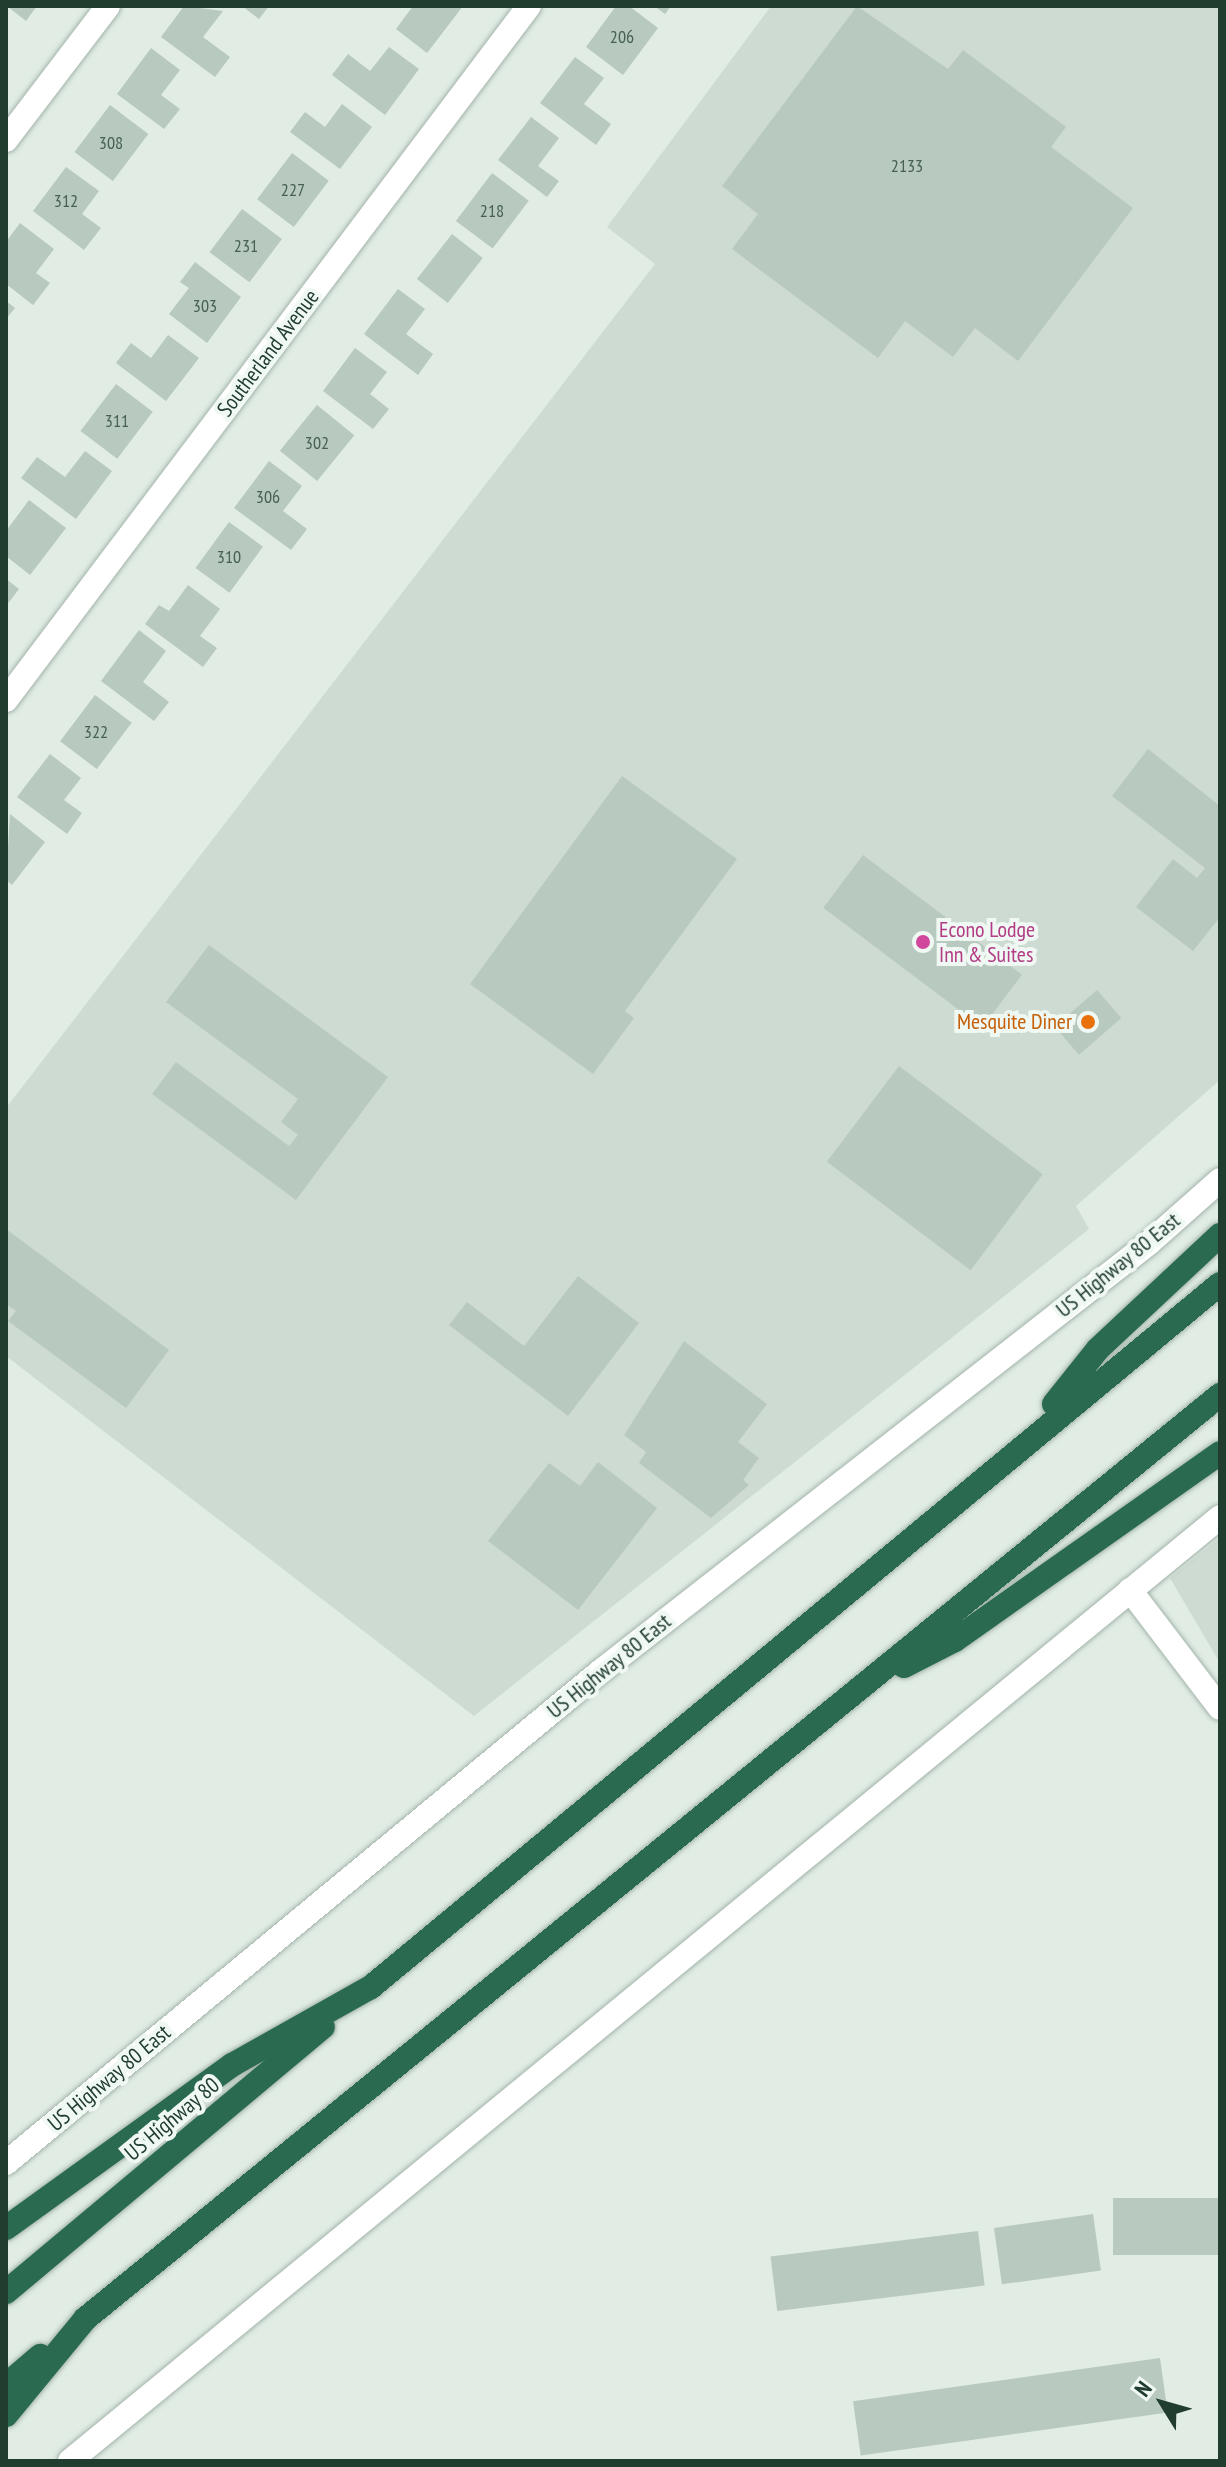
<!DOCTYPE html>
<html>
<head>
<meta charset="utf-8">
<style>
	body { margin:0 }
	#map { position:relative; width:1226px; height:2467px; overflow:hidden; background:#e0ece4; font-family:"PT Sans Narrow",sans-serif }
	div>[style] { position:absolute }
	.built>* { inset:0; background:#cedbd3 }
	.building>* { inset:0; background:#b8c9bf; transform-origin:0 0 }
	.roads { filter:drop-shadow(0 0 2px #a3b4aa) drop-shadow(0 0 2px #a3b4aa) }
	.street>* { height:24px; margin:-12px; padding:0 12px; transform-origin:12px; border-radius:12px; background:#fff }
	.secondary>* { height:24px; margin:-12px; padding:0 12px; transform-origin:12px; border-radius:12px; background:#fff }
	.highway>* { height:24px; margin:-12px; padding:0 12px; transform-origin:12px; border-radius:12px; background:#2a6a51 }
	.dots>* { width:22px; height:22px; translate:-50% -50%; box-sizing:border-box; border:4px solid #f0f8f3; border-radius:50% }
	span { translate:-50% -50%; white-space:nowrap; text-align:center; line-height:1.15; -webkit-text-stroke:8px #f0f8f3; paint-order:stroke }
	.number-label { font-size:18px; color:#466053 }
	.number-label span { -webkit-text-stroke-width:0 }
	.street-label { font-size:22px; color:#203d2f }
	.hotel-label { font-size:22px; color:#b23c85 }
	.left { translate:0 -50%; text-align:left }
	.food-label { font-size:22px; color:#c56008 }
	.right { translate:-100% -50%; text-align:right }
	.frame { position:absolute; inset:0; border:8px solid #203d2f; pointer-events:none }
	.north { position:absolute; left:1122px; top:2363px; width:80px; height:80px; -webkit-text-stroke:6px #f0f8f3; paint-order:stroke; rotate:307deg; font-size:22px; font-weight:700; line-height:32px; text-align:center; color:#203d2f }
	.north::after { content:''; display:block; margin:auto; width:28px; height:36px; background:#203d2f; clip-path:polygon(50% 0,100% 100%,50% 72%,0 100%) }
</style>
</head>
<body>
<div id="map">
	<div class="built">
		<div style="clip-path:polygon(771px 6px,1220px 6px,1220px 1080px,1076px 1206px,1089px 1229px,474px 1716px,6px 1356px,6px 1108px,655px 264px,607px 227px)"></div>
		<div style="clip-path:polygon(1220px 1538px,1220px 1663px,1170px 1578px)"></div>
	</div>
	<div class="building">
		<div style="clip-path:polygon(7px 6px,37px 6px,26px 21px)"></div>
		<div style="clip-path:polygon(184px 6px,223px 11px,203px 37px,230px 57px,215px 77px,161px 37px)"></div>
		<div style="clip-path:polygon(242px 6px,269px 6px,259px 19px)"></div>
		<div style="clip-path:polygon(413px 6px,463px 6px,427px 53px,396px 29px)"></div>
		<div style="clip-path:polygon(616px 6px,629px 6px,658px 28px,623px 75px,586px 47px)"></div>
		<div style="clip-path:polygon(654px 6px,671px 6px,665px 14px)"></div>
		<div style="clip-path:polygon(857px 6px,948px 69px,963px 50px,1066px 127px,1051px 147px,1133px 208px,1018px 361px,975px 328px,953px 357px,905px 321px,878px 358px,732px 249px,758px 214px,722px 186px)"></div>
		<div style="clip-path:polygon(389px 47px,419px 69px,385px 115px,332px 75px,348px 54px,370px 71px)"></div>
		<div style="clip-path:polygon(151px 48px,180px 70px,161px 95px,180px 109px,164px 129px,117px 94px)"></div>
		<div style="clip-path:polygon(575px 57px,604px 78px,584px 104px,611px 124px,596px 145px,540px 103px)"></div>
		<div style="clip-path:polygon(342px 104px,372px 127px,340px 169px,290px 132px,305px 112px,325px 127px)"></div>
		<div style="left:110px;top:105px;width:48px;height:59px;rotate:37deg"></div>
		<div style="clip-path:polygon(531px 117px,559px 138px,538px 166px,559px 181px,547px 197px,498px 160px)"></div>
		<div style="left:292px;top:153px;width:46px;height:58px;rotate:37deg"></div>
		<div style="clip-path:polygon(66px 167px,99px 191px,82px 214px,101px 228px,84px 250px,33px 211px)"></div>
		<div style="left:492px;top:173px;width:46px;height:60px;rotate:37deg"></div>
		<div style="left:242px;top:209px;width:50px;height:54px;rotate:37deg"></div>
		<div style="clip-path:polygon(20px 223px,54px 249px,36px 273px,50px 283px,33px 305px,6px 284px,6px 242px)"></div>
		<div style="left:452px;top:234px;width:39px;height:57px;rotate:38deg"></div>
		<div style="clip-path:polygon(195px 262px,241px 297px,207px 343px,169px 314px,189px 288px,180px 282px)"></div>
		<div style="clip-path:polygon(398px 289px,425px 309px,406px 334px,433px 354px,418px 375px,364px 334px)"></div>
		<div style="clip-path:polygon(6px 301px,15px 308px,6px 319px)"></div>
		<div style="clip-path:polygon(168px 335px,199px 358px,166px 401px,116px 363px,131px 343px,151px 358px)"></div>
		<div style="clip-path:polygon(355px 348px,387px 372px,370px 394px,389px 409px,373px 429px,323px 391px)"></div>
		<div style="left:116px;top:384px;width:46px;height:59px;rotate:37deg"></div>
		<div style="left:317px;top:405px;width:48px;height:59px;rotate:39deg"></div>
		<div style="clip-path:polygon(85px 451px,112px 471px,76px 519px,21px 478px,37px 457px,65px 477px)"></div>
		<div style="clip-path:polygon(269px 461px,302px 486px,283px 511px,307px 529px,291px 550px,234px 508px)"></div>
		<div style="clip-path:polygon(29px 500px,66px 528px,30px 575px,6px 556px,6px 531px)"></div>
		<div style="left:229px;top:522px;width:42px;height:57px;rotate:36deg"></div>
		<div style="clip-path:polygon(6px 579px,19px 589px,6px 606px)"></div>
		<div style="clip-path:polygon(188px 585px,220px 609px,200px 636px,217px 648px,203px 667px,145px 624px,159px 605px,169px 611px)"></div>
		<div style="clip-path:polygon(139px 630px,166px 651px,143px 682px,169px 702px,154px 721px,101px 681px)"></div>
		<div style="left:95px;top:695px;width:46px;height:58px;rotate:37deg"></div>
		<div style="clip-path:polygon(1148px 749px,1220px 806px,1220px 917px,1193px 951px,1136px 907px,1173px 859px,1197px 878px,1205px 868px,1112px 796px)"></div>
		<div style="clip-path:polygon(50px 754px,81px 778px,64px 800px,82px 813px,67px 834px,17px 797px)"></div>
		<div style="clip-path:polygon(622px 776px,737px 859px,625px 1011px,634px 1018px,593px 1074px,470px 984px)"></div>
		<div style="clip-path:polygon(10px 814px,45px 842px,12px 885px,6px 880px)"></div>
		<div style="left:863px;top:855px;width:199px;height:66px;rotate:37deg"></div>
		<div style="clip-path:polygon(209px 945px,388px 1077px,296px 1200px,152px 1094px,176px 1062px,289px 1146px,298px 1135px,281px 1122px,298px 1099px,166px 1002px)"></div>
		<div style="left:1097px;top:990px;width:37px;height:56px;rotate:49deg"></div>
		<div style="left:899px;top:1066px;width:180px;height:120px;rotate:37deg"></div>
		<div style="clip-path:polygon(6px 1229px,169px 1350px,126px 1408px,8px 1321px,16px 1311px,6px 1304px)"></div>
		<div style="clip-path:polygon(578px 1276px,639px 1323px,568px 1416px,449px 1325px,467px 1302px,524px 1346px)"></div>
		<div style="clip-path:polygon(684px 1341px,767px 1404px,738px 1442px,759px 1458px,743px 1480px,749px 1485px,711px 1518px,639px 1463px,646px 1452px,624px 1435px)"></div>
		<div style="clip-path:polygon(598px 1462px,657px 1508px,578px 1610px,488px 1541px,549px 1463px,580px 1486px)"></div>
		<div style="left:1220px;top:2198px;width:57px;height:107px;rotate:90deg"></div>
		<div style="left:1093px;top:2214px;width:57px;height:100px;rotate:82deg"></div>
		<div style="left:978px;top:2231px;width:55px;height:209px;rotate:83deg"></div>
		<div style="left:1160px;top:2358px;width:55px;height:310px;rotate:82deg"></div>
	</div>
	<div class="roads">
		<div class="street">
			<div style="left:6px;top:140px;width:168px;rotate:-52.7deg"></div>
			<div style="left:6px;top:700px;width:869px;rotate:-53deg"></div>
		</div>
		<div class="secondary">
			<div style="left:1130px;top:1590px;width:148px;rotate:52.7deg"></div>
			<div style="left:6px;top:2163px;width:772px;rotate:-39.59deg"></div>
			<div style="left:601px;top:1671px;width:695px;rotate:-37.99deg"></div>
			<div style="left:1149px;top:1243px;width:95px;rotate:-41.6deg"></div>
			<div style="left:70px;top:2461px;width:1488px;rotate:-39.38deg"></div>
		</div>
		<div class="highway">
			<div style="left:1054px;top:1404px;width:70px;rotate:-51.3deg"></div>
			<div style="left:1098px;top:1349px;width:167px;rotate:-43.1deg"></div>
			<div style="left:904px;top:1666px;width:57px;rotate:-27deg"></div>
			<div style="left:955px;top:1640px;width:324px;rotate:-35.2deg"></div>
			<div style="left:6px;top:2228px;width:279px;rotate:-35.8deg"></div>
			<div style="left:232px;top:2065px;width:159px;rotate:-29.3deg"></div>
			<div style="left:371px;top:1987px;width:1102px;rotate:-39.63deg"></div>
			<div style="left:6px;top:2292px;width:413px;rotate:-39.9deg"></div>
			<div style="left:6px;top:2385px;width:45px;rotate:-40.5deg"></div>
			<div style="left:6px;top:2415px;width:124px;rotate:-50.5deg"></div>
			<div style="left:85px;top:2319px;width:1464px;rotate:-39.15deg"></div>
		</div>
	</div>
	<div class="dots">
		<div style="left:923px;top:942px;background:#d1479c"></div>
		<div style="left:1088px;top:1022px;background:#e8710a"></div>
	</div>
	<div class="number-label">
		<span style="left:622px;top:37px">206</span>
		<span style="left:111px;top:143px">308</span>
		<span style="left:907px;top:166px">2133</span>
		<span style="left:293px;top:190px">227</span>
		<span style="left:66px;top:201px">312</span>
		<span style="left:492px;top:211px">218</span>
		<span style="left:246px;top:246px">231</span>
		<span style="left:205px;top:306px">303</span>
		<span style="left:117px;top:421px">311</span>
		<span style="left:317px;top:443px">302</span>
		<span style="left:268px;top:497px">306</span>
		<span style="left:229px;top:557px">310</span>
		<span style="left:96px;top:732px">322</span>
	</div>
	<div class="street-label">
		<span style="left:268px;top:353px;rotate:-53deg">Southerland Avenue</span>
		<span style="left:1118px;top:1265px;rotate:-39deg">US Highway 80 East</span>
		<span style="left:609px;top:1666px;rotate:-39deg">US Highway 80 East</span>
		<span style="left:109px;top:2078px;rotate:-40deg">US Highway 80 East</span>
		<span style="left:172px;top:2119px;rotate:-40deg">US Highway 80</span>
	</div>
	<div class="hotel-label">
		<span class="left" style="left:939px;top:942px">Econo Lodge<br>Inn &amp; Suites</span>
	</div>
	<div class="food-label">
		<span class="right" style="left:1072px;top:1022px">Mesquite Diner</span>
	</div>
	<div class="frame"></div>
	<div class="north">N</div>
</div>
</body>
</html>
